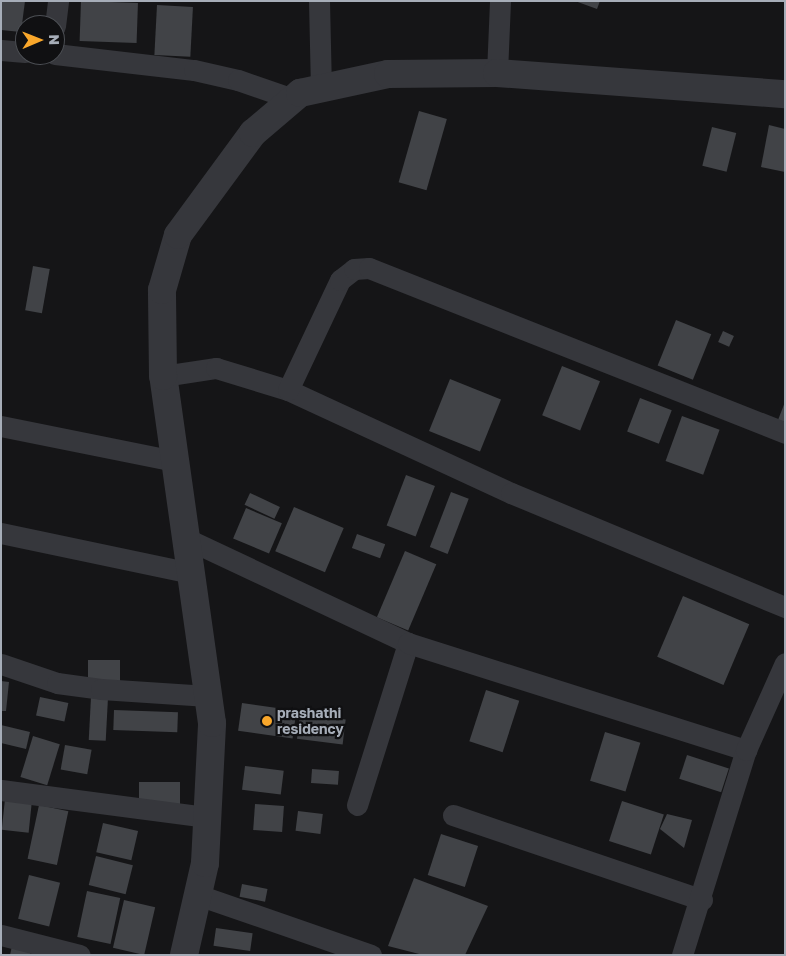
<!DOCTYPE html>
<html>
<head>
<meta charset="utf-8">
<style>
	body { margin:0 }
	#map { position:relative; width:786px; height:956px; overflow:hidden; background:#151517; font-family:"Golos Text",sans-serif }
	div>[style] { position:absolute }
	.building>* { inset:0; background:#414347; transform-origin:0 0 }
	.minor>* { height:21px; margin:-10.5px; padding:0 10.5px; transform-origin:10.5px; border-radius:10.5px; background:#36373c }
	.tertiary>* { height:28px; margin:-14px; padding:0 14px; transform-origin:14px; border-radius:14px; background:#36373c }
	.dots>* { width:14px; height:14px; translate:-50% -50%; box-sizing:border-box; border:2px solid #101012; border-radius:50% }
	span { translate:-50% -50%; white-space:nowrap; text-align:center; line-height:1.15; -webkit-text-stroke:4.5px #101012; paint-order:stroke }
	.poi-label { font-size:14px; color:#a6adb8; font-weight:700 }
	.left { translate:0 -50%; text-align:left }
	.frame { position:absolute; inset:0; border:2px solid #a6adb8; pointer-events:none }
	.north { position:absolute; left:15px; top:15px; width:50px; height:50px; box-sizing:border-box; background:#101012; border:1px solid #4c4f54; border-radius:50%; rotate:89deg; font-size:14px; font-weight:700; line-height:20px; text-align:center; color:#a6adb8 }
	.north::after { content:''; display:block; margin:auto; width:18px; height:22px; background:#f9a72b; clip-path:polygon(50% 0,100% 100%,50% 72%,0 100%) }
</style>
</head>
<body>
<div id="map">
	<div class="building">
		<div style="clip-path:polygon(1px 1px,25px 1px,21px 32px,1px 30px)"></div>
		<div style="left:81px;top:1px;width:57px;height:40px;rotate:2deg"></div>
		<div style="clip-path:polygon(575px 1px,600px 1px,597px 9px)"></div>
		<div style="left:157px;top:5px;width:36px;height:50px;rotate:3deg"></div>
		<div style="left:419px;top:111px;width:29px;height:74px;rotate:16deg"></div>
		<div style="clip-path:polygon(769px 125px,785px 129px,785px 172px,761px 167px)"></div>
		<div style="left:712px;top:127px;width:25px;height:40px;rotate:14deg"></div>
		<div style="left:33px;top:266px;width:17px;height:45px;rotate:10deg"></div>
		<div style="left:676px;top:320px;width:38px;height:49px;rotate:22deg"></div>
		<div style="left:723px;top:331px;width:12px;height:12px;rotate:24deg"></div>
		<div style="left:562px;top:366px;width:41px;height:53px;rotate:22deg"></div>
		<div style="left:450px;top:379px;width:55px;height:56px;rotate:22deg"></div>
		<div style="left:640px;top:398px;width:34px;height:36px;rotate:21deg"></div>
		<div style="clip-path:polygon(785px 402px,785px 422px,778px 420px)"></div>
		<div style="left:682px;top:416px;width:40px;height:48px;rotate:20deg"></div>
		<div style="left:406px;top:475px;width:31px;height:54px;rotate:21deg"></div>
		<div style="left:451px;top:492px;width:19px;height:59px;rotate:21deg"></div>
		<div style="left:250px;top:493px;width:33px;height:13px;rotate:25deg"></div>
		<div style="left:294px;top:507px;width:54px;height:48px;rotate:23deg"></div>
		<div style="left:246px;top:508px;width:39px;height:33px;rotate:23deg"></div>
		<div style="left:357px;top:534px;width:30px;height:15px;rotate:20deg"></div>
		<div style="left:405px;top:551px;width:34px;height:72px;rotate:23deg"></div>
		<div style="left:683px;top:596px;width:72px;height:66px;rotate:23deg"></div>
		<div style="left:120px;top:660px;width:23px;height:32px;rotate:90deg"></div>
		<div style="clip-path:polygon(1px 681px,9px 682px,6px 711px,1px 711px)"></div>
		<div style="left:486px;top:690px;width:35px;height:54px;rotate:18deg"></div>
		<div style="left:40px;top:697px;width:29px;height:19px;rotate:12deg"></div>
		<div style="left:91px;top:697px;width:17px;height:43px;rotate:3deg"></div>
		<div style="left:242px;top:703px;width:55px;height:28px;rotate:8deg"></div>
		<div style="left:114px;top:710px;width:64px;height:20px;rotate:2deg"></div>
		<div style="left:300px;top:714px;width:46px;height:25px;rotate:7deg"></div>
		<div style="clip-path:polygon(1px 725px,30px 732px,26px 749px,1px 743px)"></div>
		<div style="left:605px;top:732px;width:37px;height:51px;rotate:17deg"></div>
		<div style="left:33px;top:736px;width:28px;height:43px;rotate:17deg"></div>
		<div style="left:65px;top:745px;width:27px;height:25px;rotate:10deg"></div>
		<div style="left:687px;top:755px;width:44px;height:25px;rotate:18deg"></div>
		<div style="left:245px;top:766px;width:39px;height:24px;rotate:7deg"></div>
		<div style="left:312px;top:769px;width:27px;height:14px;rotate:4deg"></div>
		<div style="left:180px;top:782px;width:25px;height:41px;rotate:90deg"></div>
		<div style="left:5px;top:799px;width:27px;height:31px;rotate:6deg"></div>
		<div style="left:622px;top:801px;width:44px;height:42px;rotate:18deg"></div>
		<div style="left:255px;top:804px;width:29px;height:26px;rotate:4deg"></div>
		<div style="left:39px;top:805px;width:30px;height:55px;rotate:12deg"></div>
		<div style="left:298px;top:811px;width:25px;height:20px;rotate:7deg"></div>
		<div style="clip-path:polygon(667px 814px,692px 820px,684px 848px,660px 829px)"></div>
		<div style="left:103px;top:823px;width:36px;height:30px;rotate:13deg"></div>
		<div style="left:441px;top:834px;width:39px;height:43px;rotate:18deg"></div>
		<div style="left:96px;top:856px;width:38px;height:30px;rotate:14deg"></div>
		<div style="left:29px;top:875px;width:32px;height:45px;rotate:14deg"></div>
		<div style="clip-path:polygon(414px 878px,488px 906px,465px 955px,423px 955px,388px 946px)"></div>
		<div style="left:242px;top:884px;width:26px;height:13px;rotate:11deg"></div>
		<div style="left:87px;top:891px;width:34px;height:47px;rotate:12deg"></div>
		<div style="left:124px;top:900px;width:32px;height:49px;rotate:13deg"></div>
		<div style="left:216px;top:928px;width:37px;height:18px;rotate:8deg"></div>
		<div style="clip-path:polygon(12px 946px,31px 951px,30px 955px,10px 955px)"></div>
	</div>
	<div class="minor">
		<div style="left:319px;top:1px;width:88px;rotate:88.7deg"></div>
		<div style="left:55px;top:26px;width:25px;rotate:-83deg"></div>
		<div style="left:1px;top:50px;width:24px;rotate:5deg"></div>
		<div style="left:55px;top:54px;width:140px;rotate:6.6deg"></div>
		<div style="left:194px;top:70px;width:45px;rotate:12.8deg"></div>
		<div style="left:238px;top:80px;width:58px;rotate:19.1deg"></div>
		<div style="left:497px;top:73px;width:72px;rotate:-87.6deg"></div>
		<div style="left:163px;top:376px;width:54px;rotate:-8.6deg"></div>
		<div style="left:216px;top:368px;width:75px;rotate:17deg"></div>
		<div style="left:288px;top:390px;width:246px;rotate:24.8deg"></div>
		<div style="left:511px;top:493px;width:297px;rotate:22.6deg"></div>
		<div style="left:288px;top:390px;width:122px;rotate:-64.7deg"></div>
		<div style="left:340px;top:280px;width:18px;rotate:-38deg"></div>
		<div style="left:354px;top:269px;width:15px;rotate:-4deg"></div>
		<div style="left:369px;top:268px;width:448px;rotate:21.6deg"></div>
		<div style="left:1px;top:426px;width:177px;rotate:11.4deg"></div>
		<div style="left:1px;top:533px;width:193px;rotate:11.9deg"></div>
		<div style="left:185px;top:538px;width:246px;rotate:25.2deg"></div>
		<div style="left:1px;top:664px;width:59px;rotate:18.7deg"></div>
		<div style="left:57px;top:683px;width:44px;rotate:7.8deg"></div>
		<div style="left:101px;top:689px;width:107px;rotate:3.7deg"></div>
		<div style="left:1px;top:790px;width:208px;rotate:7.5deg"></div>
		<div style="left:357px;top:805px;width:170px;rotate:-72.5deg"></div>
		<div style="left:408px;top:643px;width:355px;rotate:17.6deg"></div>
		<div style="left:453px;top:815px;width:263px;rotate:18.8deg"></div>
		<div style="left:198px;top:895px;width:183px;rotate:19.1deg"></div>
		<div style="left:1px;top:935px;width:81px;rotate:14.2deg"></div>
		<div style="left:682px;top:955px;width:215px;rotate:-72.7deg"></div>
		<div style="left:746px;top:750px;width:95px;rotate:-65.9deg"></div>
	</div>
	<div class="tertiary">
		<div style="left:184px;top:955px;width:94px;rotate:-77.1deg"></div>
		<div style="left:205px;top:863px;width:140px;rotate:-87.1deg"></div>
		<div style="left:212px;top:723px;width:350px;rotate:-98deg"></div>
		<div style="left:163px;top:376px;width:86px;rotate:-90.7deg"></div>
		<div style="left:162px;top:290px;width:57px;rotate:-73.8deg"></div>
		<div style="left:178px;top:235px;width:127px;rotate:-53.7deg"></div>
		<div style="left:253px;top:133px;width:62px;rotate:-40.4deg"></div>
		<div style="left:300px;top:93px;width:90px;rotate:-12.2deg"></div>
		<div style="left:388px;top:74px;width:109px;rotate:-0.5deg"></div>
		<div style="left:497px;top:73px;width:289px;rotate:4.2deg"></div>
	</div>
	<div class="dots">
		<div style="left:267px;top:721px;background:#f9a72b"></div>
	</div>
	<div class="poi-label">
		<span class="left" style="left:277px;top:721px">prashathi<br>residency</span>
	</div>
	<div class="frame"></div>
	<div class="north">N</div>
</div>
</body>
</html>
